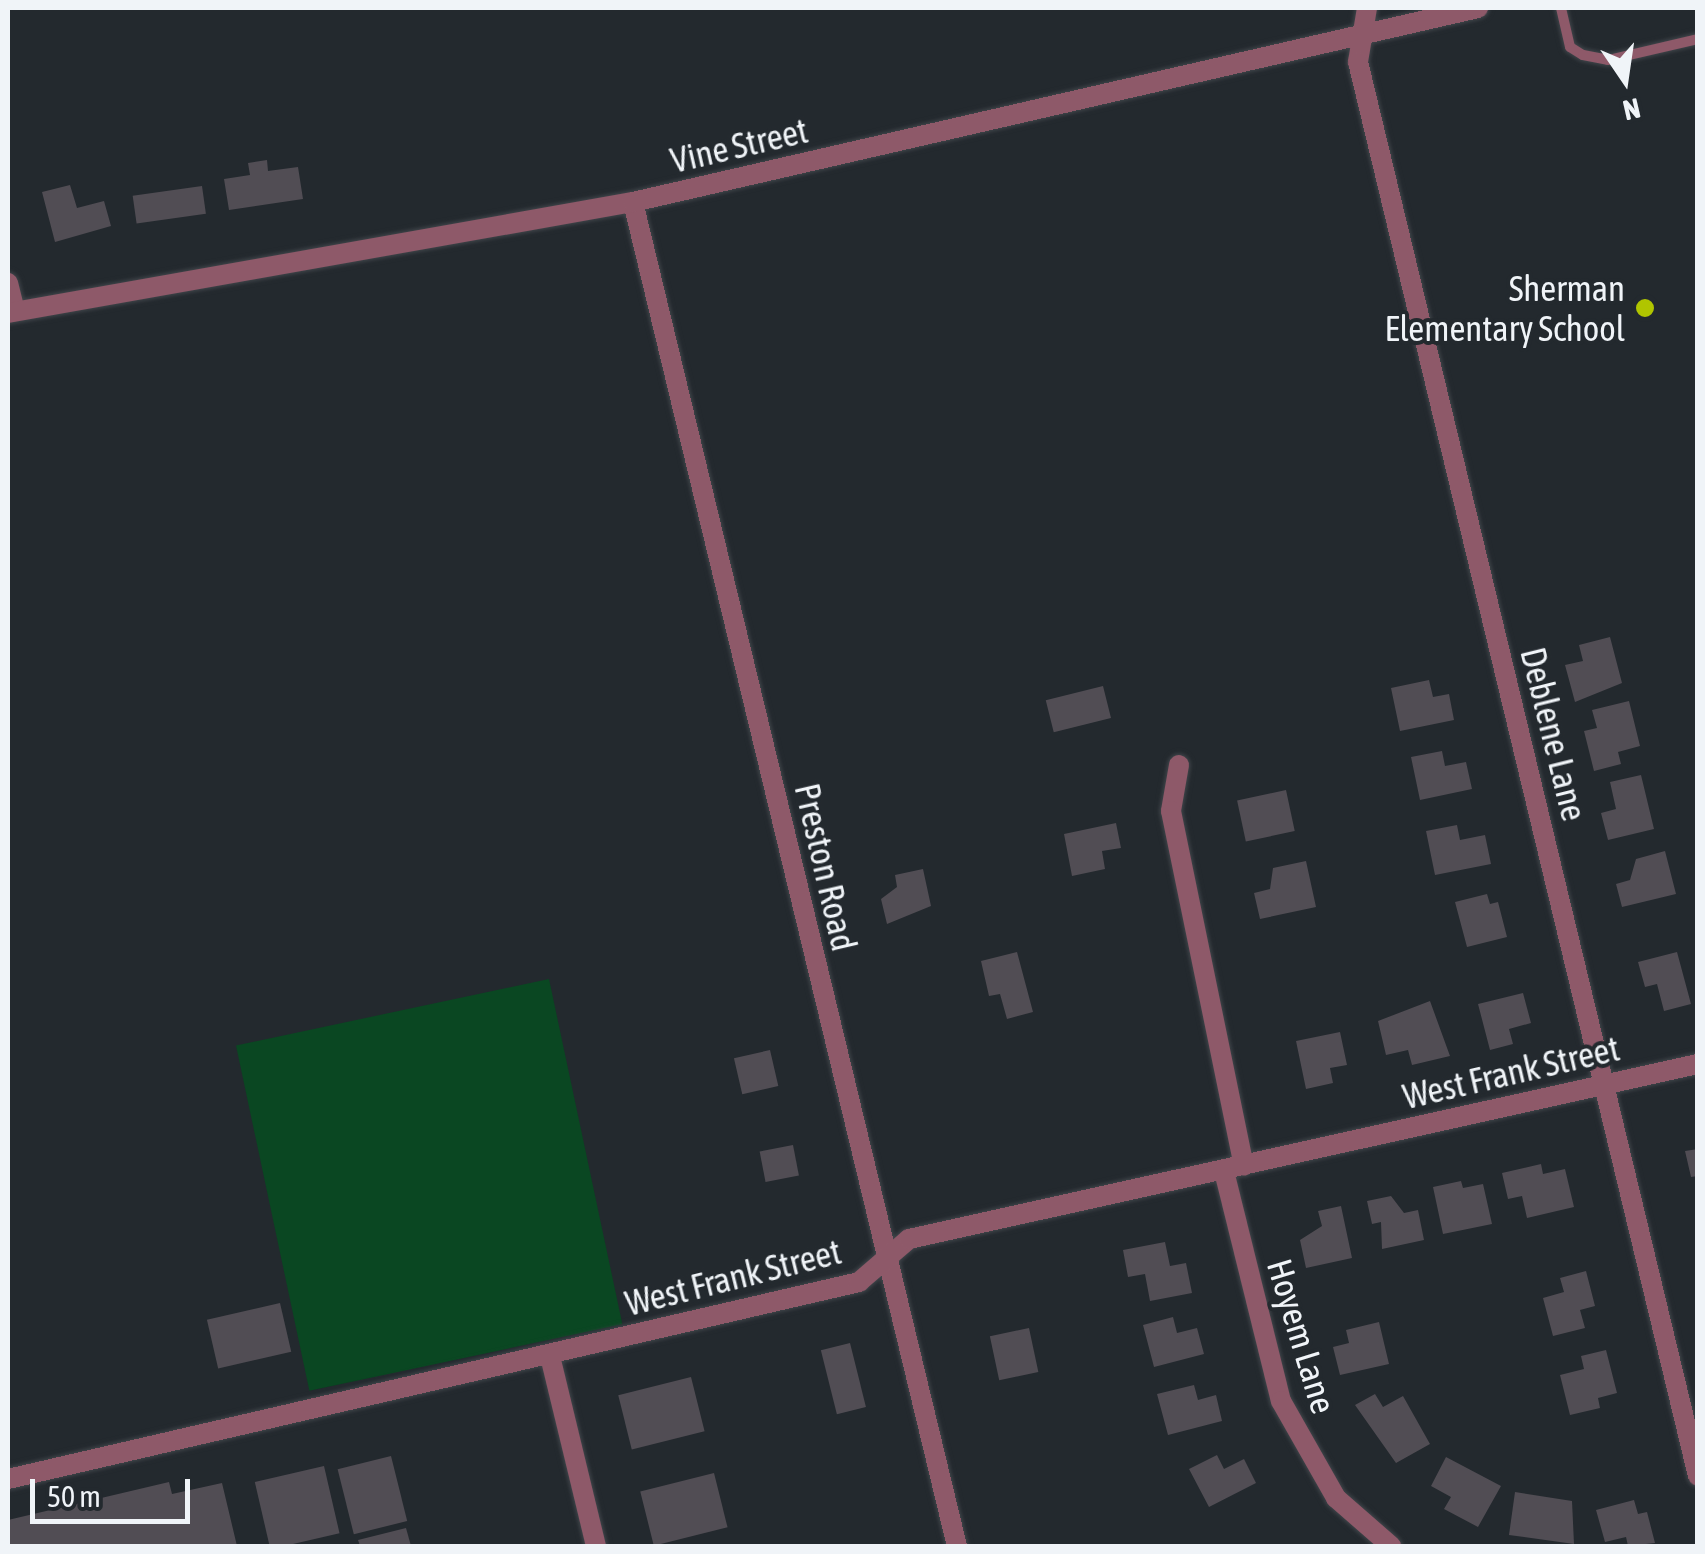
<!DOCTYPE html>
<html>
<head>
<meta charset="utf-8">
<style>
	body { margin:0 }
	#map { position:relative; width:1705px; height:1554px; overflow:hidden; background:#23292e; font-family:"Asap Condensed",sans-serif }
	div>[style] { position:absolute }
	.green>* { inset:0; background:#0a4722; transform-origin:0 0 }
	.building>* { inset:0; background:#514d54; transform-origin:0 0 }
	.roads { filter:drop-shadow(0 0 2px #40454a) drop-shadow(0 0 2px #40454a) }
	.lane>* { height:10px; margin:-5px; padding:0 5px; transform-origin:5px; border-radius:5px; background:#8e5969 }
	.street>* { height:20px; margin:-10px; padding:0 10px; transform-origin:10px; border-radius:10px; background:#8e5969 }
	.dots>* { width:28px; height:28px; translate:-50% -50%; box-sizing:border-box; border:5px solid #23292e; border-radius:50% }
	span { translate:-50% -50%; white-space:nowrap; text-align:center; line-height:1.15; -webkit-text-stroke:8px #23292e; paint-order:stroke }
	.street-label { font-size:35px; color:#f0f4f8 }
	.poi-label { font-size:35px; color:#f0f4f8 }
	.right { translate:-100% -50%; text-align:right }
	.frame { position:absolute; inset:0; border:10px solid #f0f4f8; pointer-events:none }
	.north { position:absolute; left:1575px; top:30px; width:100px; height:100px; -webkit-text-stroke:8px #23292e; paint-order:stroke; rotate:167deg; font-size:28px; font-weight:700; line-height:40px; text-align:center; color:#f0f4f8 }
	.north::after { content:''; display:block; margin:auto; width:35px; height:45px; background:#f0f4f8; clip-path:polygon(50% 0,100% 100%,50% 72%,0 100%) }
	.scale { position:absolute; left:30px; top:1479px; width:160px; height:45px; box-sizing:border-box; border:5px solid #f0f4f8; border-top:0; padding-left:12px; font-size:30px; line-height:35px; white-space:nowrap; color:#f0f4f8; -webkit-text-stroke:8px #23292e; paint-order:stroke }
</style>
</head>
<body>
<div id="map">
	<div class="green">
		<div style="left:549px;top:979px;width:353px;height:320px;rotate:78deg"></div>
	</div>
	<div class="building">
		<div style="clip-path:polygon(267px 160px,268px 171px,298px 167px,303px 199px,229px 210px,224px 179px,250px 175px,248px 163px)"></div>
		<div style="clip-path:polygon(70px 185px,77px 208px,104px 201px,111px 226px,55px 242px,42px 192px)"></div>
		<div style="left:202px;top:186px;width:28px;height:70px;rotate:82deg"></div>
		<div style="clip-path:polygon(1610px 637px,1622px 683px,1575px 702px,1565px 665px,1583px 661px,1579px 645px)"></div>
		<div style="clip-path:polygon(1429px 680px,1433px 697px,1449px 694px,1454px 720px,1400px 731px,1391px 688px)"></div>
		<div style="left:1103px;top:686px;width:33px;height:59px;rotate:76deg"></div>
		<div style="clip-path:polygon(1629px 701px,1640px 746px,1618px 752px,1621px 764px,1594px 771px,1584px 731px,1597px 728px,1592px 710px)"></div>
		<div style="clip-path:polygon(1442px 751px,1445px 766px,1466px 762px,1472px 789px,1420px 800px,1411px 757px)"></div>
		<div style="clip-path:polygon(1641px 775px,1654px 829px,1608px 840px,1601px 813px,1616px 809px,1610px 782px)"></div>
		<div style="left:1286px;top:790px;width:42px;height:50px;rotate:78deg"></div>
		<div style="clip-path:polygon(1116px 823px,1121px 848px,1102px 851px,1105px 869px,1072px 876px,1064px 834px)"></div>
		<div style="clip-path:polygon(1457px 825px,1460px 840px,1485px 835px,1491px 864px,1435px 875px,1426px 831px)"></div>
		<div style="clip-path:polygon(1665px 851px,1676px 894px,1622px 907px,1616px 884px,1630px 880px,1636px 859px)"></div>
		<div style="clip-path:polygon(1306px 861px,1316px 907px,1260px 919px,1254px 893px,1270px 889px,1273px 868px)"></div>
		<div style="clip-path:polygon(923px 869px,931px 906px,887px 924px,881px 899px,897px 887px,895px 875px)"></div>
		<div style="clip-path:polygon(1487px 894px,1490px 904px,1498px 902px,1507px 937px,1467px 947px,1455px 902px)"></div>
		<div style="clip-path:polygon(1017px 952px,1033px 1012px,1007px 1019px,1000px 994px,989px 996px,981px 961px)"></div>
		<div style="clip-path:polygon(1677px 952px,1691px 1004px,1664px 1011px,1657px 984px,1645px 987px,1638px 962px)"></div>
		<div style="clip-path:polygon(1523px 993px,1531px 1023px,1509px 1029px,1513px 1044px,1490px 1050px,1478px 1004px)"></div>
		<div style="clip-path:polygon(1430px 1001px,1450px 1056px,1412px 1065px,1408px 1050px,1386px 1055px,1378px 1021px)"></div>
		<div style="clip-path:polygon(1340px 1032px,1347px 1065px,1330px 1068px,1333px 1083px,1306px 1089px,1296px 1041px)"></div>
		<div style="left:770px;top:1050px;width:37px;height:37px;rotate:77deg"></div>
		<div style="left:793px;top:1145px;width:31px;height:34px;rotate:79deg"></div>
		<div style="clip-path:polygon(1698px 1149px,1698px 1176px,1691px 1177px,1685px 1151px)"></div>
		<div style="clip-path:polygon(1541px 1164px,1543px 1174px,1565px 1169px,1574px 1207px,1527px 1218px,1522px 1196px,1508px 1199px,1502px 1173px)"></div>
		<div style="clip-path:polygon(1461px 1181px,1463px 1188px,1483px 1184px,1492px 1224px,1443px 1234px,1433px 1187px)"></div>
		<div style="clip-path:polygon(1391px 1196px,1404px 1213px,1418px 1210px,1424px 1240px,1382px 1249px,1381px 1222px,1372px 1224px,1367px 1201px)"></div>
		<div style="clip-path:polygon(1341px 1206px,1352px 1258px,1306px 1268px,1300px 1240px,1322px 1226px,1318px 1211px)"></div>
		<div style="clip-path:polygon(1165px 1242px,1170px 1266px,1186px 1263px,1192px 1293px,1150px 1301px,1145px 1274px,1128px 1277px,1123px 1250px)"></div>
		<div style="clip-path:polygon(1586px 1271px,1595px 1306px,1580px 1310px,1585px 1328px,1553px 1336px,1543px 1298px,1564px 1292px,1560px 1278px)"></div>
		<div style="left:280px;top:1303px;width:50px;height:75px;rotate:77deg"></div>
		<div style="clip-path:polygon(1173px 1317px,1177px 1333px,1197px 1328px,1204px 1354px,1154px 1367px,1143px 1325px)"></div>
		<div style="clip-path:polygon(1379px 1322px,1389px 1364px,1340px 1375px,1333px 1347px,1349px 1343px,1346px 1330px)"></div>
		<div style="left:1029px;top:1328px;width:45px;height:40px;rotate:78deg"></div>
		<div style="left:850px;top:1343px;width:66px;height:30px;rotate:76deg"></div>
		<div style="clip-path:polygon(1606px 1350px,1617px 1393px,1598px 1398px,1600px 1408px,1570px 1415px,1560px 1375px,1584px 1369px,1581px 1356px)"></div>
		<div style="left:691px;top:1377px;width:56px;height:75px;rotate:76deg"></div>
		<div style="clip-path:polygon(1194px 1385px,1198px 1400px,1216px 1395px,1222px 1421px,1168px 1435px,1157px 1394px)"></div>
		<div style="clip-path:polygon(1375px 1394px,1383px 1407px,1403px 1396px,1430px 1444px,1396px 1463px,1355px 1405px)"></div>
		<div style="clip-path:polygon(1217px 1455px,1224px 1469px,1244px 1459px,1256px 1483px,1209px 1507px,1189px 1469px)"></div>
		<div style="left:391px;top:1456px;width:67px;height:55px;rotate:76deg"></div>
		<div style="clip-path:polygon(1446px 1457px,1501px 1486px,1478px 1527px,1444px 1509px,1451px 1497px,1431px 1486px)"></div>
		<div style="left:324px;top:1466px;width:69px;height:71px;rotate:77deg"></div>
		<div style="left:714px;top:1473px;width:56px;height:76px;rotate:76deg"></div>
		<div style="clip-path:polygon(169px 1482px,172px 1494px,222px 1483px,237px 1546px,8px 1546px,8px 1520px)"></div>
		<div style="clip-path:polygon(1515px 1492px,1572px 1501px,1574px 1544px,1509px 1535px)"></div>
		<div style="clip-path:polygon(1634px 1500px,1638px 1514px,1647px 1512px,1655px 1543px,1628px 1546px,1626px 1537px,1605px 1542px,1596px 1510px)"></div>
		<div style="clip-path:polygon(406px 1528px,411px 1546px,360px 1546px,358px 1540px)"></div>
	</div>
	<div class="roads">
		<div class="lane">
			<div style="left:1561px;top:8px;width:40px;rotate:77deg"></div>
			<div style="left:1570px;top:47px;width:15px;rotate:32deg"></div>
			<div style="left:1583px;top:55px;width:25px;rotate:11deg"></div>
			<div style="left:1608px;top:60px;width:92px;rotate:-13.1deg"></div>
		</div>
		<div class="street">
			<div style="left:1367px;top:8px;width:55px;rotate:99.5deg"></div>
			<div style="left:1358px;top:62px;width:1454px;rotate:76.48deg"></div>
			<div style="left:633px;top:202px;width:1383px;rotate:76.45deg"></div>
			<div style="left:8px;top:283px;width:29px;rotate:76deg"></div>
			<div style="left:8px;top:313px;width:635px;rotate:-10.07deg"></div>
			<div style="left:633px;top:202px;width:867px;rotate:-12.93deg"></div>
			<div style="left:1179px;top:765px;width:47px;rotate:99.9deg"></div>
			<div style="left:1171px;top:811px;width:362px;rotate:78.4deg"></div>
			<div style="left:1224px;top:1171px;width:237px;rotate:76.1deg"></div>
			<div style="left:1281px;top:1401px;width:112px;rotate:60.4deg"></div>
			<div style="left:1336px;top:1498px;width:73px;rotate:41.1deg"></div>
			<div style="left:550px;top:1356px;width:195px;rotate:76.4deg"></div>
			<div style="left:8px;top:1479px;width:874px;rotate:-13.03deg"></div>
			<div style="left:859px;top:1282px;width:66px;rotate:-40.7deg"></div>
			<div style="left:909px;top:1239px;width:808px;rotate:-12.51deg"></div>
		</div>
	</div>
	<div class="dots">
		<div style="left:1645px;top:308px;background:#b0c500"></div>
	</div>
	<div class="street-label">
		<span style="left:739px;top:145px;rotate:-13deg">Vine Street</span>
		<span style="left:1554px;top:734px;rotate:76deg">Deblene Lane</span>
		<span style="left:826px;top:867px;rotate:77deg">Preston Road</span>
		<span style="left:1511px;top:1072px;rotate:-13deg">West Frank Street</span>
		<span style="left:733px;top:1277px;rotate:-14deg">West Frank Street</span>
		<span style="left:1302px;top:1336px;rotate:73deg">Hoyem Lane</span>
	</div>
	<div class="poi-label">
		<span class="right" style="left:1625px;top:308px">Sherman<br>Elementary School</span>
	</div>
	<div class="frame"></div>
	<div class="north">N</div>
	<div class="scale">50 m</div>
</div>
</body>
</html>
